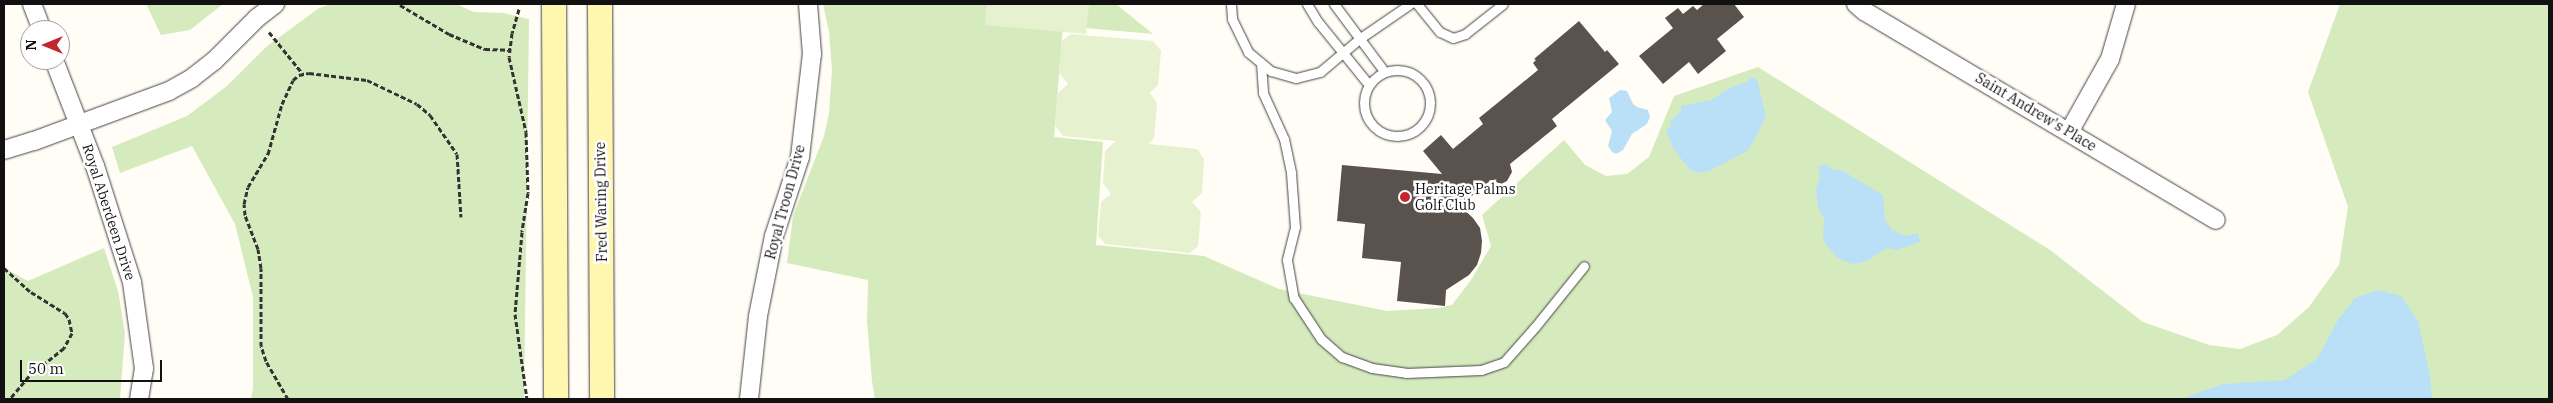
<!DOCTYPE html>
<html>
<head>
<meta charset="utf-8">
<style>
	body { margin:0 }
	#map { position:relative; width:2553px; height:403px; overflow:hidden; background:#fffdf5; font-family:"IBM Plex Serif",serif }
	div>[style] { position:absolute }
	.green>* { inset:0; background:#d5ebbd }
	.pitch>* { inset:0; background:#e6f2cf }
	.water>* { inset:0; background:#b9e0f7 }
	.building>* { inset:0; background:#5a524d }
	.path>* { height:3px; margin-top:-1.5px; transform-origin:0; background:repeating-linear-gradient(90deg,#333 0 5px,transparent 0 7.5px) }
	.roads { filter:drop-shadow(0 0 1px #444) drop-shadow(0 0 1px #444) }
	.lane>* { height:9px; margin:-4.5px; padding:0 4.5px; transform-origin:4.5px; border-radius:4.5px; background:#fff }
	.lane>.ring { margin:-4.5px; padding:0; box-sizing:content-box; background:none; border:9px solid #fff; border-radius:50% }
	.street>* { height:18px; margin:-9px; padding:0 9px; transform-origin:9px; border-radius:9px; background:#fff }
	.secondary>* { height:24px; margin:-12px; padding:0 12px; transform-origin:12px; border-radius:12px; background:#fff6b0 }
	.dots>* { width:14px; height:14px; translate:-50% -50%; box-sizing:border-box; border:2px solid #fff; border-radius:50% }
	span { translate:-50% -50%; white-space:nowrap; text-align:center; line-height:1.15; -webkit-text-stroke:5px #fff; paint-order:stroke }
	.street-label { font-size:14px; color:#111 }
	.poi-label { font-size:14px; color:#111 }
	.left { translate:0 -50%; text-align:left }
	.frame { position:absolute; inset:0; border:5px solid #111; pointer-events:none }
	.north { position:absolute; left:20px; top:20px; width:50px; height:50px; box-sizing:border-box; background:#fff; border:1px solid #a0a0a0; border-radius:50%; rotate:270deg; font-size:14px; font-weight:700; line-height:20px; text-align:center; color:#111 }
	.north::after { content:''; display:block; margin:auto; width:18px; height:22px; background:#c4262e; clip-path:polygon(50% 0,100% 100%,50% 72%,0 100%) }
	.scale { position:absolute; left:20px; top:360px; width:142px; height:22px; box-sizing:border-box; border:2px solid #111; border-top:0; padding-left:6px; font-size:15px; line-height:18px; white-space:nowrap; color:#111; -webkit-text-stroke:4px #fff; paint-order:stroke }
</style>
</head>
<body>
<div id="map">
	<div class="green">
		<div style="clip-path:polygon(146px 4px,223px 4px,190px 30px,161px 35px)"></div>
		<div style="clip-path:polygon(332px 4px,456px 4px,474px 12px,503px 13px,529px 19px,524px 399px,251px 399px,253px 389px,253px 297px,235px 224px,192px 146px,120px 173px,112px 147px,187px 116px,227px 86px,266px 47px,319px 8px)"></div>
		<div style="clip-path:polygon(823px 4px,1116px 4px,1153px 34px,1063px 26px,1054px 137px,1103px 142px,1096px 245px,1204px 256px,1279px 289px,1387px 311px,1439px 308px,1452px 305px,1471px 280px,1491px 246px,1482px 215px,1564px 140px,1585px 165px,1606px 176px,1627px 174px,1649px 157px,1674px 96px,1758px 67px,2050px 250px,2143px 322px,2209px 345px,2240px 349px,2277px 335px,2309px 307px,2339px 265px,2348px 207px,2308px 92px,2340px 4px,2549px 4px,2549px 399px,875px 399px,872px 381px,867px 321px,868px 280px,787px 263px,793px 216px,824px 136px,829px 113px,832px 70px,829px 32px)"></div>
		<div style="clip-path:polygon(104px 248px,118px 291px,125px 333px,120px 399px,4px 399px,4px 268px,28px 281px)"></div>
	</div>
	<div class="pitch">
		<div style="clip-path:polygon(987px 4px,1089px 5px,1086px 34px,985px 25px)"></div>
		<div style="clip-path:polygon(1071px 34px,1153px 41px,1161px 51px,1158px 85px,1150px 93px,1157px 103px,1154px 138px,1149px 144px,1197px 149px,1204px 159px,1202px 193px,1192px 202px,1201px 212px,1198px 246px,1190px 253px,1105px 244px,1098px 235px,1101px 202px,1111px 194px,1103px 183px,1105px 151px,1116px 141px,1063px 136px,1055px 126px,1057px 94px,1068px 84px,1059px 73px,1062px 41px)"></div>
	</div>
	<div class="water">
		<div style="clip-path:polygon(1749px 77px,1757px 79px,1766px 116px,1755px 139px,1747px 151px,1711px 170px,1700px 173px,1690px 170px,1673px 148px,1666px 130px,1671px 126px,1671px 120px,1681px 112px,1681px 106px,1711px 100px,1728px 89px,1749px 81px)"></div>
		<div style="clip-path:polygon(1620px 90px,1627px 91px,1633px 104px,1637px 107px,1648px 110px,1650px 117px,1647px 124px,1632px 134px,1623px 150px,1616px 154px,1612px 152px,1608px 146px,1612px 131px,1605px 120px,1612px 112px,1609px 98px)"></div>
		<div style="clip-path:polygon(1827px 164px,1830px 169px,1843px 171px,1883px 195px,1885px 220px,1892px 230px,1906px 236px,1918px 233px,1920px 242px,1896px 250px,1886px 248px,1867px 261px,1853px 264px,1837px 258px,1823px 240px,1824px 219px,1818px 208px,1816px 190px,1820px 175px,1818px 166px)"></div>
		<div style="clip-path:polygon(2378px 290px,2401px 296px,2418px 321px,2430px 375px,2432px 399px,2186px 399px,2189px 396px,2223px 384px,2285px 380px,2317px 359px,2338px 320px,2355px 298px)"></div>
	</div>
	<div class="building">
		<div style="clip-path:polygon(1704px 4px,1734px 4px,1744px 17px,1717px 39px,1726px 51px,1698px 74px,1689px 62px,1663px 84px,1639px 56px,1673px 28px,1665px 18px,1678px 8px,1683px 14px,1693px 6px,1697px 10px)"></div>
		<div style="clip-path:polygon(1579px 21px,1605px 52px,1607px 50px,1619px 64px,1552px 119px,1557px 126px,1510px 164px,1512px 172px,1507px 181px,1501px 184px,1491px 180px,1460px 206px,1473px 218px,1480px 228px,1482px 241px,1481px 253px,1477px 265px,1469px 275px,1446px 290px,1445px 306px,1397px 301px,1401px 262px,1362px 258px,1365px 224px,1337px 221px,1342px 165px,1442px 174px,1423px 151px,1441px 135px,1453px 149px,1483px 124px,1479px 118px,1538px 70px,1533px 63px,1536px 60px,1534px 59px)"></div>
	</div>
	<div class="path">
		<div style="left:400px;top:5px;width:57px;rotate:30.6deg"></div>
		<div style="left:449px;top:34px;width:39px;rotate:23deg"></div>
		<div style="left:485px;top:49px;width:24px;rotate:2deg"></div>
		<div style="left:519px;top:9px;width:25px;rotate:106deg"></div>
		<div style="left:512px;top:33px;width:24px;rotate:97deg"></div>
		<div style="left:509px;top:57px;width:77px;rotate:77.2deg"></div>
		<div style="left:526px;top:132px;width:61px;rotate:88.1deg"></div>
		<div style="left:528px;top:193px;width:39px;rotate:99deg"></div>
		<div style="left:522px;top:232px;width:82px;rotate:94.9deg"></div>
		<div style="left:515px;top:314px;width:86px;rotate:82deg"></div>
		<div style="left:269px;top:32px;width:54px;rotate:51deg"></div>
		<div style="left:4px;top:268px;width:36px;rotate:42deg"></div>
		<div style="left:31px;top:292px;width:40px;rotate:32deg"></div>
		<div style="left:65px;top:313px;width:7px;rotate:56deg"></div>
		<div style="left:69px;top:319px;width:14px;rotate:78deg"></div>
		<div style="left:72px;top:333px;width:17px;rotate:118deg"></div>
		<div style="left:64px;top:348px;width:45px;rotate:141.3deg"></div>
		<div style="left:29px;top:376px;width:30px;rotate:130deg"></div>
		<div style="left:288px;top:399px;width:44px;rotate:-120.1deg"></div>
		<div style="left:266px;top:361px;width:16px;rotate:-108deg"></div>
		<div style="left:261px;top:346px;width:78px;rotate:-90deg"></div>
		<div style="left:261px;top:268px;width:19px;rotate:-99deg"></div>
		<div style="left:258px;top:249px;width:36px;rotate:-111deg"></div>
		<div style="left:245px;top:215px;width:11px;rotate:-95deg"></div>
		<div style="left:244px;top:204px;width:17px;rotate:-77deg"></div>
		<div style="left:248px;top:187px;width:39px;rotate:-59deg"></div>
		<div style="left:268px;top:154px;width:52px;rotate:-74.4deg"></div>
		<div style="left:282px;top:104px;width:26px;rotate:-65deg"></div>
		<div style="left:293px;top:80px;width:8px;rotate:-40deg"></div>
		<div style="left:299px;top:75px;width:10px;rotate:-11deg"></div>
		<div style="left:309px;top:73px;width:58px;rotate:6.9deg"></div>
		<div style="left:367px;top:80px;width:55px;rotate:25.6deg"></div>
		<div style="left:417px;top:104px;width:17px;rotate:40deg"></div>
		<div style="left:430px;top:115px;width:47px;rotate:55.3deg"></div>
		<div style="left:457px;top:154px;width:63px;rotate:86.4deg"></div>
	</div>
	<div class="roads">
		<div class="lane">
			<div style="left:1231px;top:4px;width:15px;rotate:86deg"></div>
			<div style="left:1232px;top:19px;width:37px;rotate:64deg"></div>
			<div style="left:1248px;top:52px;width:30px;rotate:40deg"></div>
			<div style="left:1271px;top:71px;width:26px;rotate:16deg"></div>
			<div style="left:1296px;top:78px;width:25px;rotate:-14deg"></div>
			<div style="left:1320px;top:72px;width:51px;rotate:-40.2deg"></div>
			<div style="left:1359px;top:39px;width:62px;rotate:-34.5deg"></div>
			<div style="left:1307px;top:4px;width:21px;rotate:59deg"></div>
			<div style="left:1318px;top:22px;width:81px;rotate:51deg"></div>
			<div style="left:1334px;top:4px;width:84px;rotate:53.3deg"></div>
			<div style="left:1417px;top:4px;width:36px;rotate:51deg"></div>
			<div style="left:1440px;top:32px;width:14px;rotate:25deg"></div>
			<div style="left:1453px;top:38px;width:13px;rotate:-18deg"></div>
			<div style="left:1465px;top:34px;width:48px;rotate:-38.3deg"></div>
			<div style="left:1261px;top:63px;width:30px;rotate:86deg"></div>
			<div style="left:1263px;top:93px;width:51px;rotate:65.5deg"></div>
			<div style="left:1284px;top:139px;width:35px;rotate:78deg"></div>
			<div style="left:1291px;top:173px;width:54px;rotate:85.8deg"></div>
			<div style="left:1295px;top:227px;width:34px;rotate:104deg"></div>
			<div style="left:1287px;top:260px;width:39px;rotate:80deg"></div>
			<div style="left:1294px;top:298px;width:49px;rotate:56.6deg"></div>
			<div style="left:1321px;top:339px;width:28px;rotate:41deg"></div>
			<div style="left:1342px;top:357px;width:32px;rotate:20deg"></div>
			<div style="left:1372px;top:368px;width:34px;rotate:8deg"></div>
			<div style="left:1406px;top:373px;width:75px;rotate:-2.3deg"></div>
			<div style="left:1481px;top:370px;width:24px;rotate:-19deg"></div>
			<div style="left:1504px;top:362px;width:47px;rotate:-48.5deg"></div>
			<div style="left:1535px;top:327px;width:78px;rotate:-51.2deg"></div>
			<div class="ring" style="left:1364px;top:70px;width:57px;height:57px"></div>
		</div>
		<div class="street">
			<div style="left:32px;top:4px;width:28px;rotate:69deg"></div>
			<div style="left:1856px;top:4px;width:11px;rotate:41deg"></div>
			<div style="left:1864px;top:11px;width:409px;rotate:30.7deg"></div>
			<div style="left:54px;top:60px;width:114px;rotate:68.9deg"></div>
			<div style="left:95px;top:166px;width:122px;rotate:72.3deg"></div>
			<div style="left:132px;top:282px;width:87px;rotate:82.1deg"></div>
			<div style="left:144px;top:368px;width:31px;rotate:99deg"></div>
			<div style="left:2069px;top:132px;width:84px;rotate:-60.7deg"></div>
			<div style="left:2110px;top:59px;width:57px;rotate:-73.8deg"></div>
			<div style="left:4px;top:150px;width:31px;rotate:-17deg"></div>
			<div style="left:34px;top:141px;width:144px;rotate:-20.3deg"></div>
			<div style="left:169px;top:91px;width:26px;rotate:-29deg"></div>
			<div style="left:192px;top:78px;width:28px;rotate:-38deg"></div>
			<div style="left:214px;top:61px;width:61px;rotate:-45deg"></div>
			<div style="left:257px;top:18px;width:23px;rotate:-38deg"></div>
			<div style="left:749px;top:399px;width:83px;rotate:-83.8deg"></div>
			<div style="left:758px;top:316px;width:82px;rotate:-78.7deg"></div>
			<div style="left:774px;top:236px;width:83px;rotate:-71.8deg"></div>
			<div style="left:800px;top:157px;width:104px;rotate:-83.4deg"></div>
			<div style="left:812px;top:54px;width:50px;rotate:-94.6deg"></div>
		</div>
		<div class="secondary">
			<div style="left:554px;top:4px;width:395px;rotate:89.7deg"></div>
			<div style="left:600px;top:4px;width:395px;rotate:89.7deg"></div>
		</div>
	</div>
	<div class="dots">
		<div style="left:1405px;top:197px;background:#c4262e"></div>
	</div>
	<div class="street-label">
		<span style="left:2036px;top:112px;rotate:31deg">Saint Andrew's Place</span>
		<span style="left:601px;top:202px;rotate:-91deg">Fred Waring Drive</span>
		<span style="left:785px;top:202px;rotate:-75deg">Royal Troon Drive</span>
		<span style="left:109px;top:212px;rotate:72deg">Royal Aberdeen Drive</span>
	</div>
	<div class="poi-label">
		<span class="left" style="left:1415px;top:197px">Heritage Palms<br>Golf Club</span>
	</div>
	<div class="frame"></div>
	<div class="north">N</div>
	<div class="scale">50 m</div>
</div>
</body>
</html>
